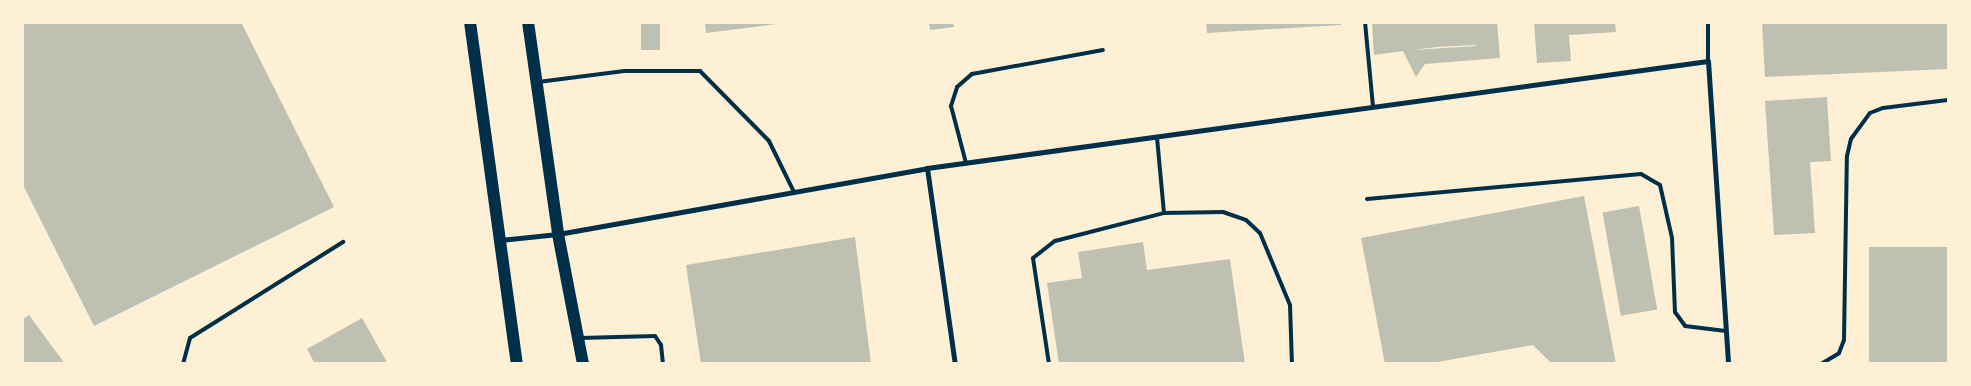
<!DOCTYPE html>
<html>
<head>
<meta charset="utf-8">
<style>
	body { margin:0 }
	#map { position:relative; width:1971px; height:386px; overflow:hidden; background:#fdf0d5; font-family:Signika,sans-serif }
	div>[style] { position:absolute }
	.building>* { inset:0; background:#bec0b2; transform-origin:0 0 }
	.service>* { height:4px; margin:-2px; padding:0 2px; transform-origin:2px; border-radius:2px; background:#003049 }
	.minor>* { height:5px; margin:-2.5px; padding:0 2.5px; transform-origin:2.5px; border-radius:2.5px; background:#003049 }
	.primary>* { height:12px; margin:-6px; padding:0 6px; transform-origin:6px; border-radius:6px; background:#003049 }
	span { translate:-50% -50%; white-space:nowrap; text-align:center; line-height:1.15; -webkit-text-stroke:4px #fdf0d5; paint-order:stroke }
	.frame { position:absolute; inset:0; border:24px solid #fdf0d5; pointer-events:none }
</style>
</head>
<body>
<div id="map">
	<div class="building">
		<div style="clip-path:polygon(22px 22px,241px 22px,334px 207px,94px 326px,22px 183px)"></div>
		<div style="left:641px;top:22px;width:19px;height:28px"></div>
		<div style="clip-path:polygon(705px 22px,777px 22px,777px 24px,706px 33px)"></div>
		<div style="clip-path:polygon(929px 22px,953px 22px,954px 27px,930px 30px)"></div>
		<div style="clip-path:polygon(1206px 22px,1341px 22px,1341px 25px,1207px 33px)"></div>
		<div style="clip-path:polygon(evenodd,1372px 22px,1497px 22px,1500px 58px,1425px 64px,1416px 77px,1403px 51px,1374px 55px,1372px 22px,1476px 45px,1476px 46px,1413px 50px,1437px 47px,1476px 45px)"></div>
		<div style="clip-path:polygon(1534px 22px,1615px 22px,1616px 32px,1569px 35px,1571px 61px,1537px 63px)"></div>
		<div style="clip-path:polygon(1762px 22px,1948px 22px,1948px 69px,1765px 77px)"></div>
		<div style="clip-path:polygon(1827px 97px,1831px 161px,1810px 162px,1815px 233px,1774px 235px,1765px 101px)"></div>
		<div style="clip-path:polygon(1584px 196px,1616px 364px,1552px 364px,1533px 345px,1426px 364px,1385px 364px,1361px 238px)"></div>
		<div style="left:1639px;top:206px;width:105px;height:37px;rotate:80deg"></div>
		<div style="clip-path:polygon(855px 237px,871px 364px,701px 364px,686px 265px)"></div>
		<div style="clip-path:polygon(1143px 242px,1147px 270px,1230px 259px,1245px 364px,1059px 364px,1047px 283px,1082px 278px,1078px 252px)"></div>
		<div style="left:1948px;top:247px;width:117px;height:79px;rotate:90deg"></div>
		<div style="clip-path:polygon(29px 315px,65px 364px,22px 364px,22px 320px)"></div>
		<div style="clip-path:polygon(362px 318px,388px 364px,315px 364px,307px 349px)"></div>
	</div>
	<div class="service">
		<div style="left:1365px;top:22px;width:85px;rotate:84.6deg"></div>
		<div style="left:1708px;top:22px;width:39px;rotate:90deg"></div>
		<div style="left:538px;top:82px;width:87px;rotate:-7.3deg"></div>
		<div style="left:624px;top:71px;width:76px"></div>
		<div style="left:700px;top:71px;width:98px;rotate:45.4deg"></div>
		<div style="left:769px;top:141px;width:57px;rotate:63.9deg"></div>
		<div style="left:966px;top:163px;width:59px;rotate:-104.7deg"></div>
		<div style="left:951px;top:106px;width:20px;rotate:-72deg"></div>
		<div style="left:957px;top:87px;width:20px;rotate:-41deg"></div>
		<div style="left:972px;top:74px;width:133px;rotate:-10.4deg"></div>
		<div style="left:1367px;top:199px;width:275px;rotate:-5.2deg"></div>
		<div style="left:1641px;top:174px;width:22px;rotate:30deg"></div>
		<div style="left:1660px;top:185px;width:54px;rotate:77.2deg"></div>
		<div style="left:1672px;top:238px;width:74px;rotate:87.7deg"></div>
		<div style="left:1675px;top:312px;width:17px;rotate:54deg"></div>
		<div style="left:1685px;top:326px;width:39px;rotate:7deg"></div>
		<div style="left:1164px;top:213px;width:59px;rotate:-1deg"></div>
		<div style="left:1223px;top:212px;width:24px;rotate:19deg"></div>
		<div style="left:1246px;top:220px;width:19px;rotate:43deg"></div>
		<div style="left:1260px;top:233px;width:78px;rotate:67.4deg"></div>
		<div style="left:1290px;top:305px;width:59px;rotate:88.1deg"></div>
		<div style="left:580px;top:338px;width:75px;rotate:-1.5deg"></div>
		<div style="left:655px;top:336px;width:11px;rotate:56deg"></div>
		<div style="left:661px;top:345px;width:19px;rotate:84deg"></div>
		<div style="left:183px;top:364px;width:27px;rotate:-75deg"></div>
		<div style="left:190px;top:338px;width:181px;rotate:-32.1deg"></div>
		<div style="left:1049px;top:364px;width:107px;rotate:-98.6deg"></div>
		<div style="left:1033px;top:258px;width:28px;rotate:-38deg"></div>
		<div style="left:1055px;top:241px;width:113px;rotate:-14.4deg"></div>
		<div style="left:1164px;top:213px;width:76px;rotate:-95.3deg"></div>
		<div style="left:1821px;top:364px;width:21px;rotate:-31deg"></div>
		<div style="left:1839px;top:353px;width:14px;rotate:-69deg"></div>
		<div style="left:1844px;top:340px;width:184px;rotate:-89.1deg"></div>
		<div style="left:1847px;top:156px;width:17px;rotate:-77deg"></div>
		<div style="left:1851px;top:139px;width:32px;rotate:-54deg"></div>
		<div style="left:1870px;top:113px;width:14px;rotate:-21deg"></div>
		<div style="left:1883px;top:108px;width:65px;rotate:-7deg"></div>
	</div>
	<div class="minor">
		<div style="left:927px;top:168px;width:198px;rotate:81.9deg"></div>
		<div style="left:500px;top:240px;width:58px;rotate:-5.9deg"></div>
		<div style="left:558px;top:234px;width:375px;rotate:-10.1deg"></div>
		<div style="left:927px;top:168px;width:788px;rotate:-7.8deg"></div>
		<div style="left:1708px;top:61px;width:304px;rotate:86.2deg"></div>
	</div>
	<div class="primary">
		<div style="left:470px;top:22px;width:345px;rotate:82.2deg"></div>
		<div style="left:528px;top:22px;width:214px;rotate:81.9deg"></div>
		<div style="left:558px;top:234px;width:132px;rotate:79.1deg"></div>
	</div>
	<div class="frame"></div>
</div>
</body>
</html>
